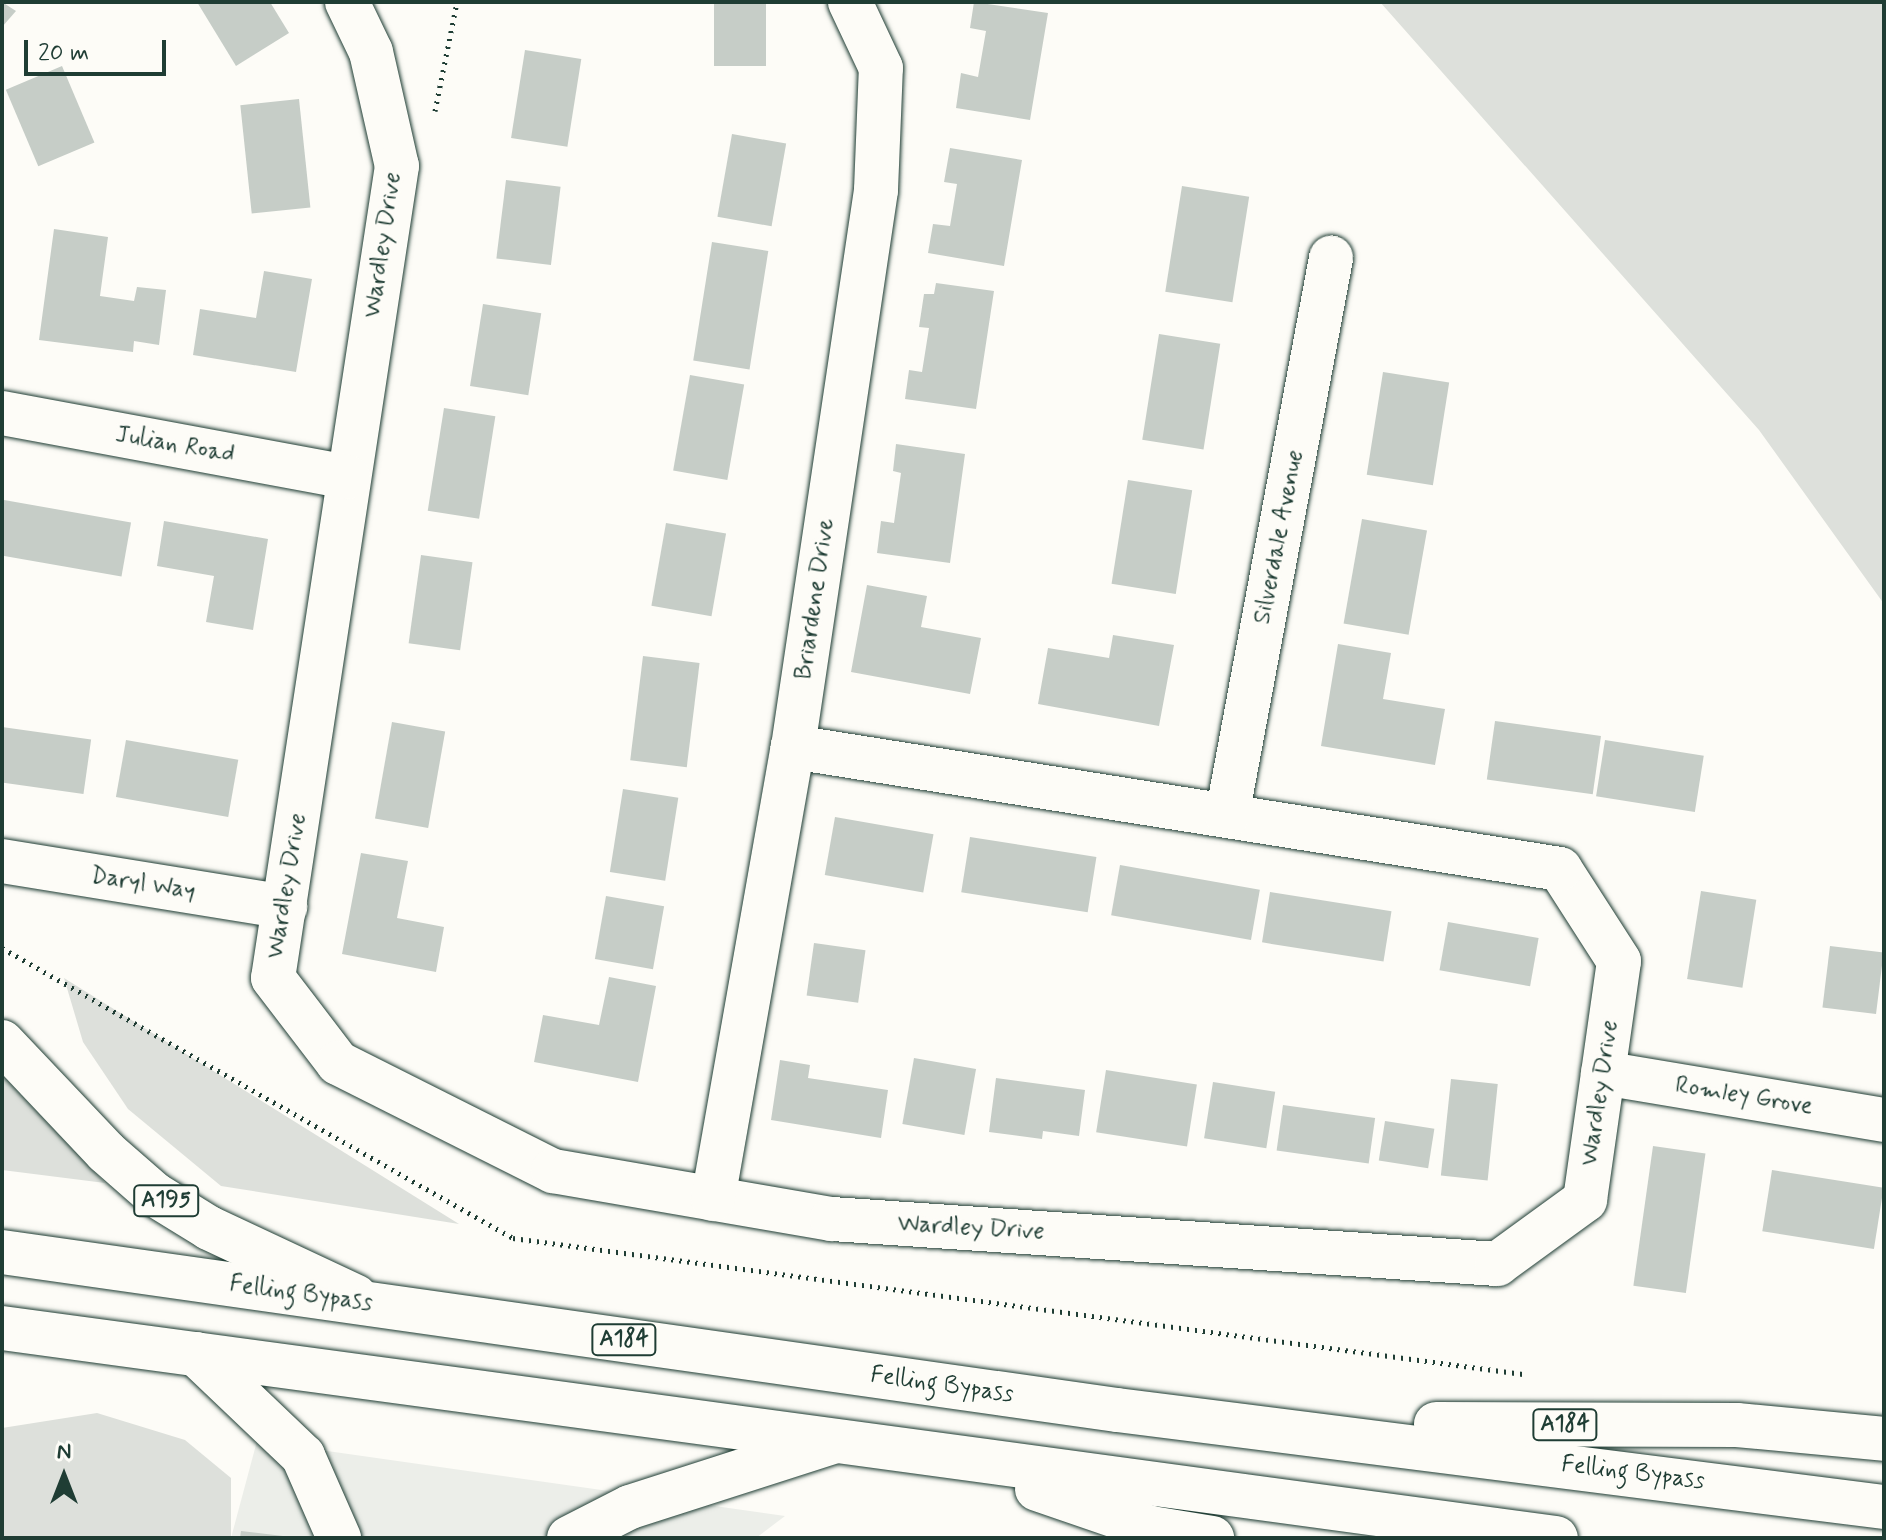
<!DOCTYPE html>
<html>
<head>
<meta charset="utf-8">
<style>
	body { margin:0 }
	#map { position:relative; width:1886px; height:1540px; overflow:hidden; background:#fdfcf7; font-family:Mynerve,sans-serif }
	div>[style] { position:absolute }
	.built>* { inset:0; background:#eceee9 }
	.green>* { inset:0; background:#dde0db }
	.building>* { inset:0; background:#c6cdc7; transform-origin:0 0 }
	.path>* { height:5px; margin-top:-2.5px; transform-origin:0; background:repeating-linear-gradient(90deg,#1f3d34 0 2px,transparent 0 8px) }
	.roads { filter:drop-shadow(0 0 2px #1f3d34) drop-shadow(0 0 2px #1f3d34) }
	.minor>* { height:44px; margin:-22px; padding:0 22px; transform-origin:22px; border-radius:22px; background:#fdfcf7 }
	.major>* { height:44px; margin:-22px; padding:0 22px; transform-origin:22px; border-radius:22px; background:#fdfcf7 }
	.highway>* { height:44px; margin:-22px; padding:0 22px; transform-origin:22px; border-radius:22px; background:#fdfcf7 }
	span { translate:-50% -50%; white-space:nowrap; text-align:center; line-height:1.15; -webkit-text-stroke:7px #fdfcf7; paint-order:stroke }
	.shield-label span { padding:2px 6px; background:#fdfcf7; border:2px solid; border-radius:6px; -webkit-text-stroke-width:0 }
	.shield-label { font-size:22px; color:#1f3d34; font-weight:700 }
	.street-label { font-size:24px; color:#1f3d34 }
	.frame { position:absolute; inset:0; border:4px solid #1f3d34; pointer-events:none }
	.north { position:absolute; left:24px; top:1436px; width:80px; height:80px; -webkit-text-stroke:6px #fdfcf7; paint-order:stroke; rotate:0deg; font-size:22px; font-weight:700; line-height:32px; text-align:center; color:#1f3d34 }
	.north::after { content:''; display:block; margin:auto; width:28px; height:36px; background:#1f3d34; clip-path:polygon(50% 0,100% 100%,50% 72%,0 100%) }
	.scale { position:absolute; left:24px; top:40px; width:142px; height:36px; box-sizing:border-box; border:4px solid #1f3d34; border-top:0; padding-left:10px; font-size:24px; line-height:28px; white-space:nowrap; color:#1f3d34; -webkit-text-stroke:6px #fdfcf7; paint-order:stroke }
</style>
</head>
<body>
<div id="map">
	<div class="built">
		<div style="clip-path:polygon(257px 1441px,785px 1516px,756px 1538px,231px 1538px)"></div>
	</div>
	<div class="green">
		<div style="clip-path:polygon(1380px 2px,1884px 2px,1884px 604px,1759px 430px)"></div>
		<div style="clip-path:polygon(64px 978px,459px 1224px,221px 1186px,128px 1109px,83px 1042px)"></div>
		<div style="clip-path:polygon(2px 1075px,105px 1183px,2px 1170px)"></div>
		<div style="clip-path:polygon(97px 1413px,185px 1440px,231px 1478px,231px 1538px,2px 1538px,2px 1428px)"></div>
	</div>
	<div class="building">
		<div style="clip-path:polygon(2px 2px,16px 11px,2px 27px)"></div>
		<div style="clip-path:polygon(197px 2px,270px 2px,289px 33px,236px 66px)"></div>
		<div style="left:714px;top:2px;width:52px;height:64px"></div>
		<div style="clip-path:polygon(974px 2px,1048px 13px,1030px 120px,956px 108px,961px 73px,978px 77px,986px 31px,970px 28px)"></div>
		<div style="left:525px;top:50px;width:57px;height:89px;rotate:9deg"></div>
		<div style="left:62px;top:66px;width:83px;height:61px;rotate:67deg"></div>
		<div style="left:299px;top:99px;width:109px;height:59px;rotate:84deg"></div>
		<div style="left:732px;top:134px;width:55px;height:84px;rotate:10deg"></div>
		<div style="clip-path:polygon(950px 148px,1022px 160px,1004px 266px,928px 253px,933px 224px,950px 226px,957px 184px,944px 182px)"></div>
		<div style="left:506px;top:180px;width:55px;height:79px;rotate:7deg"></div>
		<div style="left:1182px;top:186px;width:68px;height:107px;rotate:9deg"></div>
		<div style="clip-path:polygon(54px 229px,108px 237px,100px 296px,134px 301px,137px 287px,166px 290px,159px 345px,134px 341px,133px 352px,39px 340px)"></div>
		<div style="left:712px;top:242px;width:57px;height:120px;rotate:9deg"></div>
		<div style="clip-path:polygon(264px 271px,312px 279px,296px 372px,193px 355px,200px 309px,256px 318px)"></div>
		<div style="clip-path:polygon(936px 283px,994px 291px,976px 409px,905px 399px,909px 370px,922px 372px,929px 328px,919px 327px,924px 294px,934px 294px)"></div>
		<div style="left:483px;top:304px;width:59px;height:83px;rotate:9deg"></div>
		<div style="left:1159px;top:334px;width:62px;height:107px;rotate:9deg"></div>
		<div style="left:1383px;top:372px;width:67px;height:104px;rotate:9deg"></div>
		<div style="left:690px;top:375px;width:55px;height:97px;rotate:10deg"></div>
		<div style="left:444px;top:408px;width:52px;height:104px;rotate:9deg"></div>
		<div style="clip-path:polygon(896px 444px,965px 454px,950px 563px,877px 553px,881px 521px,894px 523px,901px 473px,893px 471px)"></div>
		<div style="left:1128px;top:480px;width:65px;height:105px;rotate:9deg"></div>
		<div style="left:4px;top:500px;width:129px;height:55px;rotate:10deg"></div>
		<div style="left:1362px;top:519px;width:66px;height:106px;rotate:10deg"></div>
		<div style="clip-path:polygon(164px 521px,268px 539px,253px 630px,206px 622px,214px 576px,157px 566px)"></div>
		<div style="left:666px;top:523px;width:61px;height:84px;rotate:10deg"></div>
		<div style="left:421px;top:555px;width:52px;height:89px;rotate:8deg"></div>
		<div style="clip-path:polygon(867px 585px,927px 596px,921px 627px,981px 638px,970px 694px,851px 672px)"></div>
		<div style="clip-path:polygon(1113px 635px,1174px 645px,1159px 726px,1038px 704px,1048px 648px,1109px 658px)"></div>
		<div style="clip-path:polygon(1338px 644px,1391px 653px,1383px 699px,1445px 709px,1435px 765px,1321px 746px)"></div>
		<div style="left:643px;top:656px;width:57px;height:105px;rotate:7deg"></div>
		<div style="left:1495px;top:721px;width:107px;height:59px;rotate:8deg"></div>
		<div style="left:392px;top:722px;width:54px;height:98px;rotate:10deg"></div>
		<div style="left:2px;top:727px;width:90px;height:55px;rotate:8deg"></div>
		<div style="left:126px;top:740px;width:114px;height:58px;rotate:10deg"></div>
		<div style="left:1605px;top:740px;width:100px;height:57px;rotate:9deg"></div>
		<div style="left:623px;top:789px;width:56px;height:84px;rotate:9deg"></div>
		<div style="left:835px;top:817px;width:100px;height:59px;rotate:10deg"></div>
		<div style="left:970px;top:837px;width:128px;height:56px;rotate:9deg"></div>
		<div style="clip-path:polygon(361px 853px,408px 861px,397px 918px,444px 927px,436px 972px,342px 954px)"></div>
		<div style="left:1120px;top:865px;width:142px;height:51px;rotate:10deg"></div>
		<div style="left:1701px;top:891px;width:56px;height:89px;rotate:9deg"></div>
		<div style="left:1270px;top:892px;width:123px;height:51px;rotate:9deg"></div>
		<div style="left:606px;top:896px;width:59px;height:64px;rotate:10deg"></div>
		<div style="left:1448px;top:922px;width:92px;height:49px;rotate:10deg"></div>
		<div style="left:814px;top:943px;width:52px;height:53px;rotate:8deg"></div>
		<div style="left:1830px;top:946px;width:54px;height:62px;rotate:7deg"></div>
		<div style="clip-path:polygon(609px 977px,656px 986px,638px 1082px,534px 1062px,543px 1015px,599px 1025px)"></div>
		<div style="left:914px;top:1058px;width:63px;height:67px;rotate:10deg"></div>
		<div style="clip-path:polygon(780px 1060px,810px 1065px,808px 1078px,888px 1090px,881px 1138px,771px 1120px)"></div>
		<div style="left:1106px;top:1070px;width:92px;height:63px;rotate:9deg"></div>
		<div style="clip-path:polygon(996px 1078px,1085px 1090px,1079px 1136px,1043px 1131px,1042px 1139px,989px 1132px)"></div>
		<div style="left:1451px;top:1079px;width:47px;height:97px;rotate:6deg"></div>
		<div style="left:1213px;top:1082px;width:63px;height:57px;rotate:9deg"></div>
		<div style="left:1283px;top:1105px;width:93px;height:46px;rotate:8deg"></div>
		<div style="left:1385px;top:1121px;width:50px;height:40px;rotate:9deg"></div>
		<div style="left:1653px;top:1146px;width:53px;height:141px;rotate:8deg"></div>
		<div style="left:1772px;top:1170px;width:113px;height:62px;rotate:9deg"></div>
		<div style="clip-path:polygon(241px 1531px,283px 1536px,283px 1538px,240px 1538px)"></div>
	</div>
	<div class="path">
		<div style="left:435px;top:111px;width:111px;rotate:-78.6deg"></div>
		<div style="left:2px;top:948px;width:588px;rotate:29.58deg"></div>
		<div style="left:513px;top:1238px;width:1019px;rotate:7.67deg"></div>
	</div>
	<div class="roads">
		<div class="minor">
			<div style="left:347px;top:2px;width:55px;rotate:64.4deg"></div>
			<div style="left:371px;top:52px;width:117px;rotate:77.2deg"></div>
			<div style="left:397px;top:166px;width:821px;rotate:98.68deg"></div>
			<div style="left:273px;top:978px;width:107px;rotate:52.6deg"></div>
			<div style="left:338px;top:1063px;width:241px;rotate:26.7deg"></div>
			<div style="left:553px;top:1171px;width:283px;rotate:9.8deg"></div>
			<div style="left:832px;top:1219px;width:667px;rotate:3.87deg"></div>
			<div style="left:1497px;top:1264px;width:109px;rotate:-36deg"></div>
			<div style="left:1585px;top:1200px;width:241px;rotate:-81.9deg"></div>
			<div style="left:1619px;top:961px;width:109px;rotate:-122.7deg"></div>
			<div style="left:1560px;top:869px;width:777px;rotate:-170.96deg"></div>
			<div style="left:2px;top:413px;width:352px;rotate:10.5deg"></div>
			<div style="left:1227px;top:816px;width:568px;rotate:-79.44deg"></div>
			<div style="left:2px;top:861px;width:287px;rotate:9.2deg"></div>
			<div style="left:1603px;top:1073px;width:285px;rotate:9.5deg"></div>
			<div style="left:713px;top:1199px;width:459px;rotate:-80deg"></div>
			<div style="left:793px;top:747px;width:563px;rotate:-81.52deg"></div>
			<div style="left:876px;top:190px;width:122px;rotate:-87.7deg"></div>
			<div style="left:881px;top:68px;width:73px;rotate:-115.2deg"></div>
			<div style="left:196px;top:1354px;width:148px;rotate:43.6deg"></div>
			<div style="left:303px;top:1456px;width:90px;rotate:66.3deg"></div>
			<div style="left:569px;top:1538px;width:68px;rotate:-26.9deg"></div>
			<div style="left:630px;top:1507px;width:215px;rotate:-17.8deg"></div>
		</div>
		<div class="major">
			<div style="left:2px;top:1042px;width:151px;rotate:46.6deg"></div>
			<div style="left:106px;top:1152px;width:64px;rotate:41.2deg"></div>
			<div style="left:154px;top:1194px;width:65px;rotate:31.7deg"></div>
			<div style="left:209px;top:1228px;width:162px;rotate:25.1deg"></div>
		</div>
		<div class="highway">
			<div style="left:2px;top:1252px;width:1126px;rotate:8.07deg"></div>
			<div style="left:1117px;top:1410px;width:773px;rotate:7.21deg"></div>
			<div style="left:2px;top:1328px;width:1568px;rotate:7.7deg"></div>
			<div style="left:1436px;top:1424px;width:301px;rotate:0.2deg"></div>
			<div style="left:1737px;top:1425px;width:148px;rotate:5.4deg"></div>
			<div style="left:1037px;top:1489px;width:120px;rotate:18.9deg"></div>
			<div style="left:1151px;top:1528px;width:62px;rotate:9.3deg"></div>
		</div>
	</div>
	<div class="shield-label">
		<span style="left:166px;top:1201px">A195</span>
		<span style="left:624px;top:1340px">A184</span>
		<span style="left:1565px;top:1425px">A184</span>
	</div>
	<div class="street-label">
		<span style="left:383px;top:245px;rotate:-82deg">Wardley Drive</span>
		<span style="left:175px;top:445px;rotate:10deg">Julian Road</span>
		<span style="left:1279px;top:537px;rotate:-79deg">Silverdale Avenue</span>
		<span style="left:815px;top:599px;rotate:-82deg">Briardene Drive</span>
		<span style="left:143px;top:884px;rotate:9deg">Daryl Way</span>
		<span style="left:287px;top:886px;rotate:-81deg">Wardley Drive</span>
		<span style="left:1600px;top:1093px;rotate:-82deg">Wardley Drive</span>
		<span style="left:1744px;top:1096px;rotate:9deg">Romley Grove</span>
		<span style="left:971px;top:1228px;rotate:3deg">Wardley Drive</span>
		<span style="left:301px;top:1294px;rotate:8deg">Felling Bypass</span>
		<span style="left:942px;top:1385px;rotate:8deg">Felling Bypass</span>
		<span style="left:1633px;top:1473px;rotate:7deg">Felling Bypass</span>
	</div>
	<div class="frame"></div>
	<div class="north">N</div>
	<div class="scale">20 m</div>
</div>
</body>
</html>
